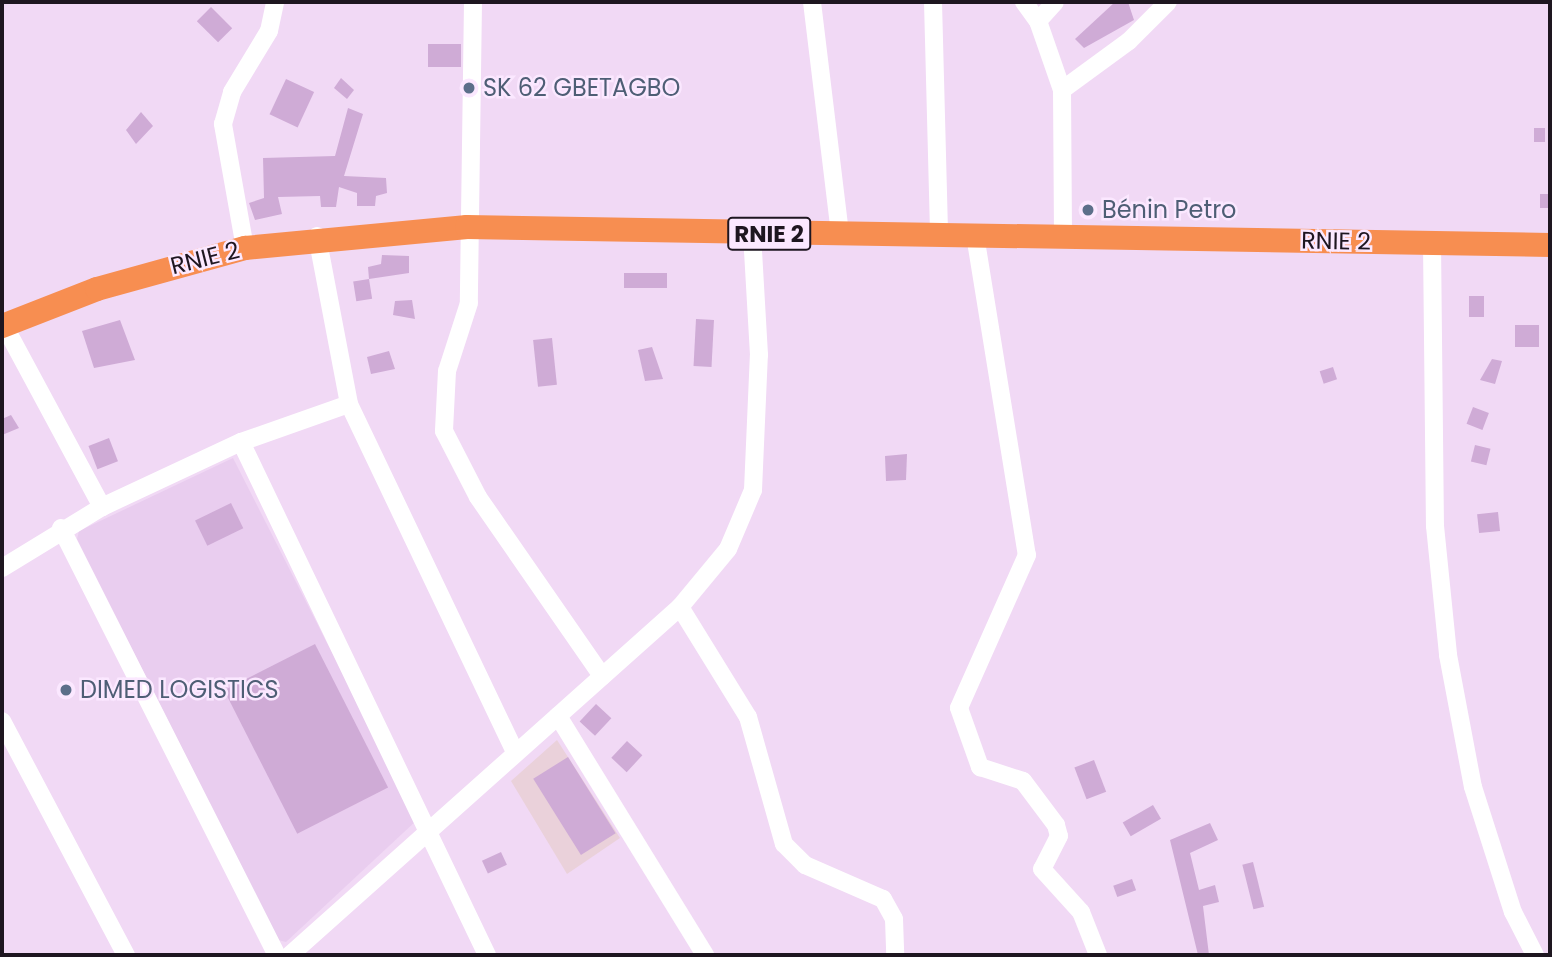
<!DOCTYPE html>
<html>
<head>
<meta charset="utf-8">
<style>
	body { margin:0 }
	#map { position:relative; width:1552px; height:957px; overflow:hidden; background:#f1d9f5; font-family:Poppins,sans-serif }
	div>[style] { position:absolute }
	.commercial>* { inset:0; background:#ead1da }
	.built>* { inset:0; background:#e9cdef }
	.building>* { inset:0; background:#cfabd6; transform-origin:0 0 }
	.minor>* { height:18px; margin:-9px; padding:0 9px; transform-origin:9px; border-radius:9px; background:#fff }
	.highway>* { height:24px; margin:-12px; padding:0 12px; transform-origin:12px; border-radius:12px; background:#f78e51 }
	.dots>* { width:19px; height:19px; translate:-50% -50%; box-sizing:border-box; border:4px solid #fbe8ff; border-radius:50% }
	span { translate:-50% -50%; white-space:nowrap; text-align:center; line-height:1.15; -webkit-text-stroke:5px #fbe8ff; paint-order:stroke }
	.shield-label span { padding:2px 5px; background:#fbe8ff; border:2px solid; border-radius:5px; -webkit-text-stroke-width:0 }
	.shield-label { font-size:23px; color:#1e1620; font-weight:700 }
	.service-label { font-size:24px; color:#4e5e75 }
	.left { translate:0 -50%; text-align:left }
	.street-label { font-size:24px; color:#1e1620 }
	.frame { position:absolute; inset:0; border:4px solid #1e1620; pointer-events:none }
</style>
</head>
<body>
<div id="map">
	<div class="commercial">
		<div style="clip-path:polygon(557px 740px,620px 838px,567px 874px,511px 781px)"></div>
	</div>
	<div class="built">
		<div style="clip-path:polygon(233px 458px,417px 820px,286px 942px,278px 940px,77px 539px,79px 531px)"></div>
	</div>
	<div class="building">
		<div style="clip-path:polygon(1115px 2px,1128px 2px,1134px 20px,1084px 48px,1075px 39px)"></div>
		<div style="left:211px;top:7px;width:30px;height:20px;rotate:45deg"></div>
		<div style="left:428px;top:44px;width:33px;height:23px"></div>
		<div style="clip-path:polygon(341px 78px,354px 90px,347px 99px,334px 88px)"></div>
		<div style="left:286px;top:79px;width:31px;height:39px;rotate:25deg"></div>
		<div style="clip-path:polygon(348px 108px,363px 114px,344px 176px,386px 178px,387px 193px,376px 196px,375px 206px,357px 206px,357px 193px,339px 187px,336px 207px,321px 207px,320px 196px,278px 197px,282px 214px,255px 220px,249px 203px,264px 198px,263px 158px,335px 156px)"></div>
		<div style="clip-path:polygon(141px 112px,153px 126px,136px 144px,126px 130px)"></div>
		<div style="left:1534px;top:128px;width:11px;height:14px"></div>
		<div style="left:1540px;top:194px;width:10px;height:14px"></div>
		<div style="clip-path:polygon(382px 255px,409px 256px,409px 273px,369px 279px,368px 267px,381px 264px)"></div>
		<div style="left:624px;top:273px;width:43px;height:15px"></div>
		<div style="left:369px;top:279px;width:20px;height:16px;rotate:81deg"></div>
		<div style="left:1469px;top:296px;width:15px;height:21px"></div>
		<div style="clip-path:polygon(412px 300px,415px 319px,393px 315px,395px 301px)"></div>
		<div style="left:696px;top:319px;width:18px;height:47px;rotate:3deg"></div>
		<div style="clip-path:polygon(120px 320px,135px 360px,94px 368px,82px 331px)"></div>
		<div style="left:1515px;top:325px;width:24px;height:22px"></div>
		<div style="left:552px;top:338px;width:47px;height:19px;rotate:84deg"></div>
		<div style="clip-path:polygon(652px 347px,663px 379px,645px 381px,638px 350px)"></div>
		<div style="clip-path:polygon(389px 351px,395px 369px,371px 374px,367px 357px)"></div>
		<div style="clip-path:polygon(1492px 359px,1502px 361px,1495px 384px,1480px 380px)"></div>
		<div style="left:1333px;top:367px;width:13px;height:14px;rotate:72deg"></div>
		<div style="left:1473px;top:407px;width:17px;height:18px;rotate:21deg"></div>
		<div style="clip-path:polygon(11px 415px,19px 428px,2px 435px,2px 419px)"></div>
		<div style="left:109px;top:438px;width:25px;height:22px;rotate:69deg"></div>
		<div style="left:1475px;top:445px;width:16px;height:17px;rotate:14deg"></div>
		<div style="clip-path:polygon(907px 454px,906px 480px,886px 481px,885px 456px)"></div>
		<div style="left:231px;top:503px;width:28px;height:40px;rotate:64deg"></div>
		<div style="left:1498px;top:512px;width:19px;height:21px;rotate:84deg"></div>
		<div style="left:315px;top:644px;width:161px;height:102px;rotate:63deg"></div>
		<div style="left:596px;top:704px;width:21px;height:24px;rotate:43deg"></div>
		<div style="left:627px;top:741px;width:21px;height:23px;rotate:43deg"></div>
		<div style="left:568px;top:757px;width:90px;height:41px;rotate:58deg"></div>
		<div style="left:1094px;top:760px;width:34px;height:21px;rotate:69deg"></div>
		<div style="left:1153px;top:805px;width:16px;height:35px;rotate:60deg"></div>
		<div style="clip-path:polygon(1210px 823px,1218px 840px,1190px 853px,1199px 890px,1215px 885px,1219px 902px,1203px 906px,1209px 955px,1198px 955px,1170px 840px)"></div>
		<div style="left:501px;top:852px;width:14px;height:21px;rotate:65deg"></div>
		<div style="left:1253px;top:862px;width:46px;height:11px;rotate:76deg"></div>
		<div style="left:1132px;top:879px;width:12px;height:20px;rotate:70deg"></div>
	</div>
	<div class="minor">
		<div style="left:473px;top:2px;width:301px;rotate:90.8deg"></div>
		<div style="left:469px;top:303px;width:71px;rotate:107.9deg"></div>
		<div style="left:447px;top:371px;width:60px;rotate:92.9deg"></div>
		<div style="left:444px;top:431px;width:74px;rotate:62.7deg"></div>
		<div style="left:478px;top:497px;width:218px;rotate:55.3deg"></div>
		<div style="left:812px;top:2px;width:235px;rotate:83.1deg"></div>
		<div style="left:933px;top:2px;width:233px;rotate:88.5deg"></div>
		<div style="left:1024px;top:2px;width:24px;rotate:54deg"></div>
		<div style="left:1038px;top:21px;width:73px;rotate:70.8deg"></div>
		<div style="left:1062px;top:90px;width:147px;rotate:89.6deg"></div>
		<div style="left:1038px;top:21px;width:25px;rotate:-48deg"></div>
		<div style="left:1062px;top:90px;width:83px;rotate:-36.2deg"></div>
		<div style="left:1129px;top:41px;width:55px;rotate:-45deg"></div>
		<div style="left:975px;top:235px;width:324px;rotate:80.8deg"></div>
		<div style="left:1027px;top:555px;width:167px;rotate:114deg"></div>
		<div style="left:959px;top:708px;width:63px;rotate:70.4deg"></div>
		<div style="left:980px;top:767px;width:45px;rotate:18deg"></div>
		<div style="left:1023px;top:781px;width:55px;rotate:53.1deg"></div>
		<div style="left:1056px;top:825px;width:11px;rotate:75deg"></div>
		<div style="left:1059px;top:836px;width:37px;rotate:117deg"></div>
		<div style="left:1042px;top:869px;width:58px;rotate:47.8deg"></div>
		<div style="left:1081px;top:912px;width:46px;rotate:68.4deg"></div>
		<div style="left:317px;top:236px;width:171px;rotate:79.2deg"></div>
		<div style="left:349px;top:404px;width:386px;rotate:64.5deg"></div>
		<div style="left:1432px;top:243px;width:283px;rotate:89.4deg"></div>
		<div style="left:1435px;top:526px;width:130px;rotate:84.2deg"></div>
		<div style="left:1448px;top:655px;width:134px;rotate:79.3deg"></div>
		<div style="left:1473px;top:787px;width:131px;rotate:72.3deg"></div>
		<div style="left:1513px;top:912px;width:48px;rotate:62.9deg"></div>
		<div style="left:245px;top:248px;width:126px;rotate:-100.1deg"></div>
		<div style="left:223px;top:124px;width:33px;rotate:-74deg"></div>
		<div style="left:232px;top:92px;width:71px;rotate:-58.8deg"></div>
		<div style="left:269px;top:31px;width:30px;rotate:-78deg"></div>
		<div style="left:4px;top:325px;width:207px;rotate:61.7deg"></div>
		<div style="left:241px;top:442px;width:569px;rotate:64.38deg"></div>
		<div style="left:61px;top:528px;width:479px;rotate:63.2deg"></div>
		<div style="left:2px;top:568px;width:117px;rotate:-31.4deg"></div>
		<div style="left:102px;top:507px;width:153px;rotate:-25.1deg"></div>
		<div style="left:241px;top:442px;width:114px;rotate:-19.4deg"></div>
		<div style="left:680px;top:607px;width:129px;rotate:58.3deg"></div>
		<div style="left:748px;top:717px;width:132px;rotate:74.2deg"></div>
		<div style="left:784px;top:844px;width:30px;rotate:45deg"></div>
		<div style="left:805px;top:865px;width:85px;rotate:23.6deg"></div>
		<div style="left:883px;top:899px;width:23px;rotate:61deg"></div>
		<div style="left:894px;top:919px;width:36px;rotate:88deg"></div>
		<div style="left:558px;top:716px;width:281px;rotate:58.4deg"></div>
		<div style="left:2px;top:721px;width:265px;rotate:62.1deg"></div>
		<div style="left:290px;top:955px;width:523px;rotate:-41.74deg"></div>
		<div style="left:680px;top:607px;width:75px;rotate:-50.4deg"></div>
		<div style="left:728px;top:549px;width:64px;rotate:-67deg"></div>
		<div style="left:753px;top:490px;width:135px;rotate:-87.5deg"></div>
		<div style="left:759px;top:355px;width:121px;rotate:-93.3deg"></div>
	</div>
	<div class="highway">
		<div style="left:2px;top:326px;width:102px;rotate:-21.3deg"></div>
		<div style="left:97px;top:289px;width:154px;rotate:-15.5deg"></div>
		<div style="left:245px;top:248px;width:223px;rotate:-5.4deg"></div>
		<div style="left:467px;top:227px;width:1083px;rotate:0.95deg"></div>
	</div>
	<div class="dots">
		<div style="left:469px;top:88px;background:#5c6f8a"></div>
		<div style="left:1088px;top:210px;background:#5c6f8a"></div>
		<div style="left:66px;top:690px;background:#5c6f8a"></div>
	</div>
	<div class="shield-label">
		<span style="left:769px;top:234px">RNIE 2</span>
	</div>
	<div class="service-label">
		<span class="left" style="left:483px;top:88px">SK 62 GBETAGBO</span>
		<span class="left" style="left:1102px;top:210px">Bénin Petro</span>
		<span class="left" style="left:80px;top:690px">DIMED LOGISTICS</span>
	</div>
	<div class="street-label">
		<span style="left:1336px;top:241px;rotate:1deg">RNIE 2</span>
		<span style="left:205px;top:258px;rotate:-14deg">RNIE 2</span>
	</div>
	<div class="frame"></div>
</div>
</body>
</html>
